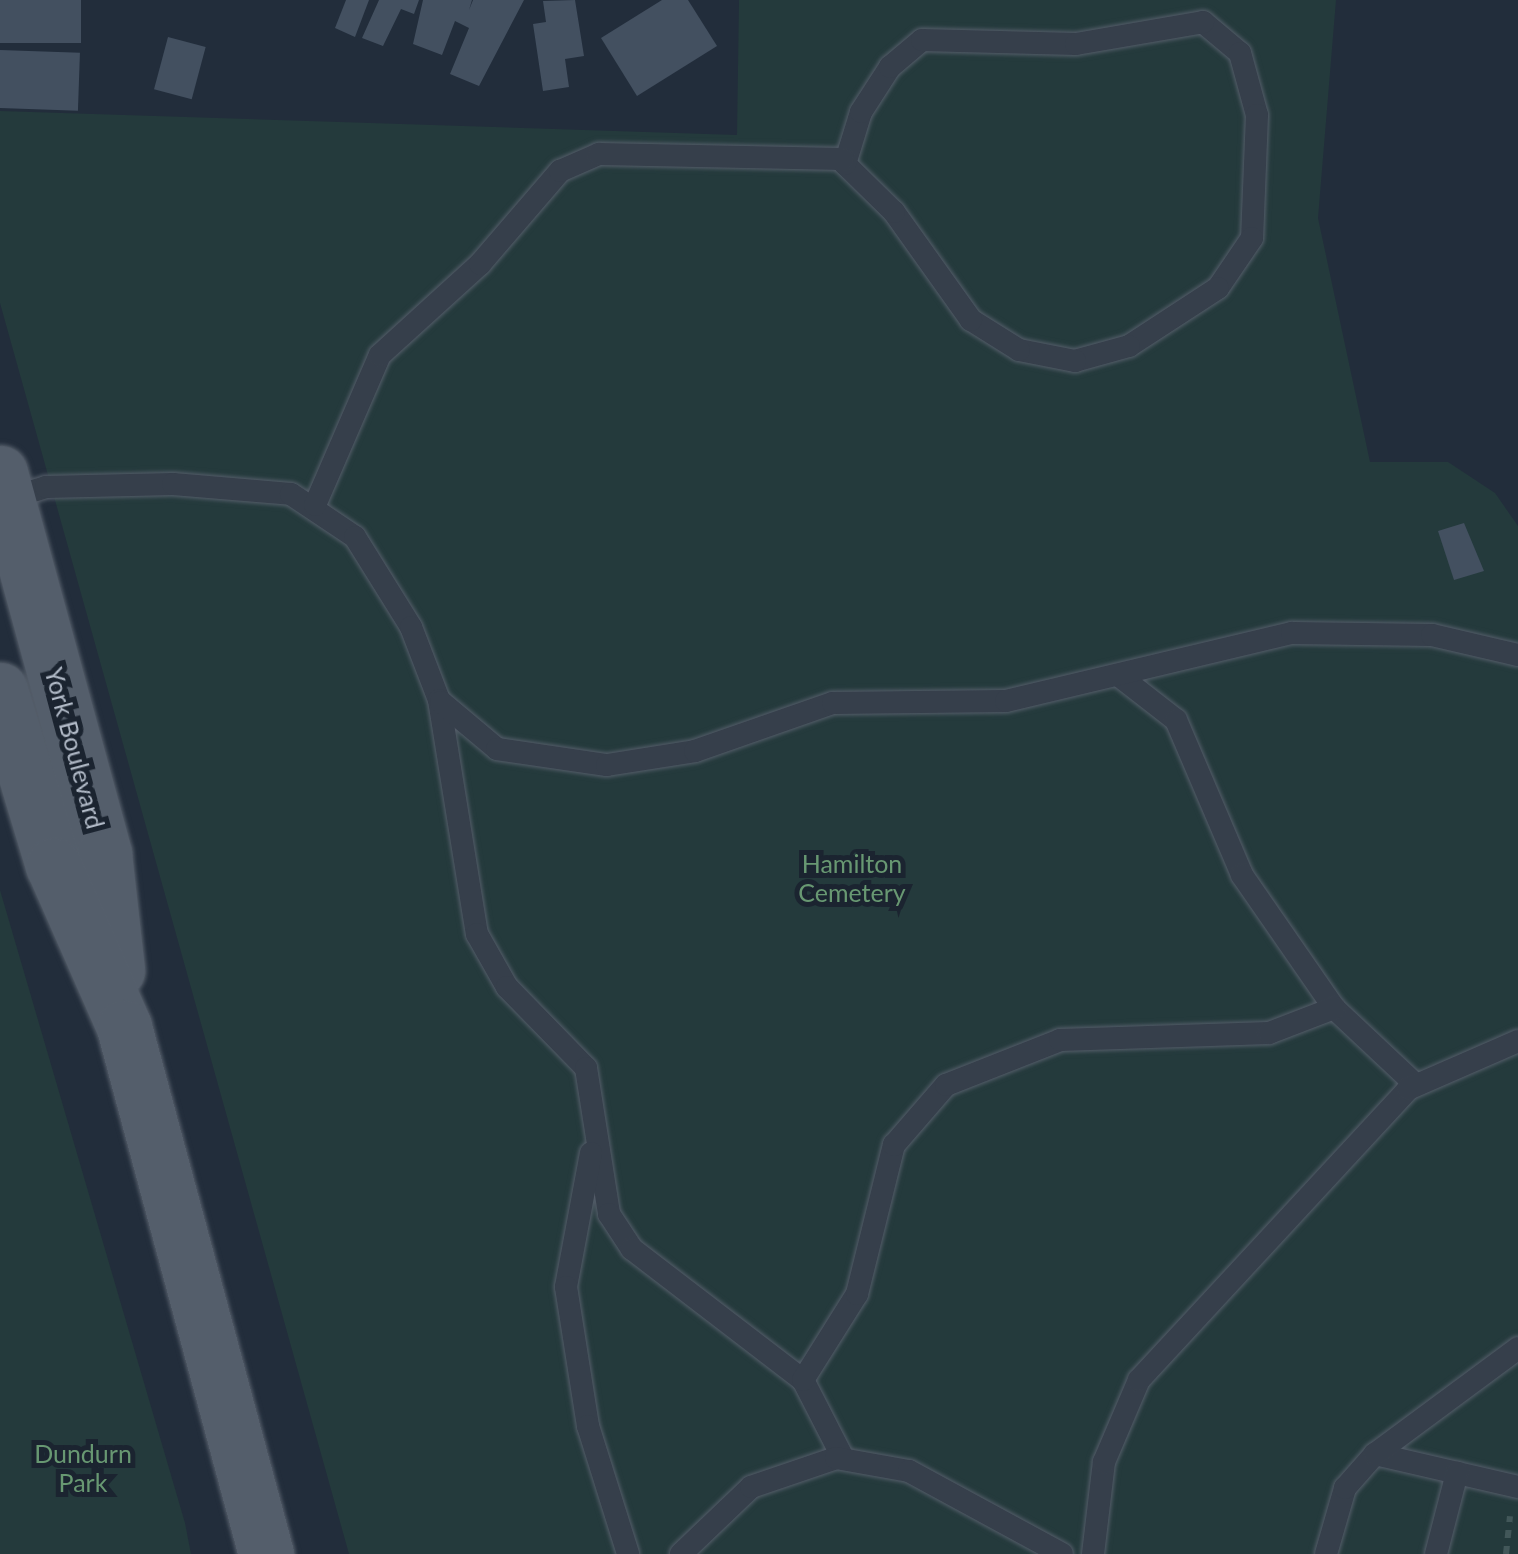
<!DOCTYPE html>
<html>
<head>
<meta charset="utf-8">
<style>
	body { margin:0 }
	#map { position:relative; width:1518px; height:1554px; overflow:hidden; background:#222d3b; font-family:Lato,sans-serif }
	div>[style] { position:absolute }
	.green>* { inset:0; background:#243a3c }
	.building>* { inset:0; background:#435060; transform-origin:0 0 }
	.path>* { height:6px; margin-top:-3px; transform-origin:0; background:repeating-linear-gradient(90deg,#425759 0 8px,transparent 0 16px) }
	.roads { filter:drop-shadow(0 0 2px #545d69) drop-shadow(0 0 2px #545d69) }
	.lane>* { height:22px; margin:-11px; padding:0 11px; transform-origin:11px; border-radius:11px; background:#363f4b }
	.primary>* { height:55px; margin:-27.5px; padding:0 27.5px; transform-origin:27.5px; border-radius:27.5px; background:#545e6b }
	span { translate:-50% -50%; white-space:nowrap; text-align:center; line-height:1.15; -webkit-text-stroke:10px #1b2430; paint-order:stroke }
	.street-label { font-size:25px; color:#b1bac7 }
	.park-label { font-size:25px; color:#689872 }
</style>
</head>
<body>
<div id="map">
	<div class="green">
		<div style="clip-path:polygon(739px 0,1336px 0,1318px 218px,1370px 462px,1448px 462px,1495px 493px,1518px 526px,1518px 1554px,349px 1554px,0 303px,0 111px,737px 135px)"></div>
		<div style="clip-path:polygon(0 890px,185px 1523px,191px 1554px,0 1554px)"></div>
	</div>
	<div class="building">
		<div style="left:0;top:0;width:81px;height:43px"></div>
		<div style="clip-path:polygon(346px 0,369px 0,355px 37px,335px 28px)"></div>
		<div style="clip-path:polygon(379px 0,419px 0,414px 14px,401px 9px,383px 46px,362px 38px)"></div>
		<div style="clip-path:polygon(423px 0,472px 0,469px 10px,473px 0,524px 0,479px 86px,450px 74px,469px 28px,455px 21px,442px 55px,413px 44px)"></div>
		<div style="clip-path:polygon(575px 0,584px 56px,565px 59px,569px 87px,543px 91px,533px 24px,546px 22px,543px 1px)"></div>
		<div style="clip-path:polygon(662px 0,688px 0,717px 46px,637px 96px,601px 38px)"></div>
		<div style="left:168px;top:37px;width:39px;height:54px;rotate:15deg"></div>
		<div style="left:0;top:50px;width:80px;height:58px;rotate:2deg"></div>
		<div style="clip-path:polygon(1464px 523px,1484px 571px,1454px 580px,1438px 531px)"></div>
	</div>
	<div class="path">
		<div style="left:1506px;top:1554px;width:38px;rotate:-84deg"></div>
	</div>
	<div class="roads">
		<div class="lane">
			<div style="left:1203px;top:22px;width:48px;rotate:40deg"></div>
			<div style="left:1240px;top:53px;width:64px;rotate:74.7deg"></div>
			<div style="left:1257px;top:115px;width:123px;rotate:92.3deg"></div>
			<div style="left:1252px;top:238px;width:60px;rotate:124.2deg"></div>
			<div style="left:1218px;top:288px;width:106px;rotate:146.9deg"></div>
			<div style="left:1129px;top:346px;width:56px;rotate:164.5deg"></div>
			<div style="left:1075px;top:361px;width:57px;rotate:-168.9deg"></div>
			<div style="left:1019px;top:350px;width:57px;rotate:-148deg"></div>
			<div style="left:971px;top:320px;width:133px;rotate:-125.5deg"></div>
			<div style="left:894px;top:212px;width:69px;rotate:-135.6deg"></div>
			<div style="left:845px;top:164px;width:54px;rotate:-72.9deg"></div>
			<div style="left:861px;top:112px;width:54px;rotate:-57.2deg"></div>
			<div style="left:890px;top:67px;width:42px;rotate:-40.2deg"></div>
			<div style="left:922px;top:40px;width:154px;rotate:1.5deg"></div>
			<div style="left:1076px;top:44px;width:129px;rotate:-9.8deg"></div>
			<div style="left:7px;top:499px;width:41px;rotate:-17.1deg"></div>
			<div style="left:46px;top:487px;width:127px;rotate:-1.4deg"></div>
			<div style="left:173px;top:484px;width:118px;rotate:4.8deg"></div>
			<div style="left:291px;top:494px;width:77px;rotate:33.9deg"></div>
			<div style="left:355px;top:537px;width:106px;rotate:58.1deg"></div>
			<div style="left:411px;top:627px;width:78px;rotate:69deg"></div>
			<div style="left:439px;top:700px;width:237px;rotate:80.8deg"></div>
			<div style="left:477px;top:934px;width:61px;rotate:60.5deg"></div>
			<div style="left:507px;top:987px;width:113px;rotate:45.7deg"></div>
			<div style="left:586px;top:1068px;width:148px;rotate:81deg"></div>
			<div style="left:609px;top:1214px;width:42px;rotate:56.7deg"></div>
			<div style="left:632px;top:1249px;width:215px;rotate:37.5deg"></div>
			<div style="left:803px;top:1380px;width:88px;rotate:62.9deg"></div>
			<div style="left:315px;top:505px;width:163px;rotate:-66.6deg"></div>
			<div style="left:380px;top:355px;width:135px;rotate:-42.3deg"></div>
			<div style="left:480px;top:264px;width:123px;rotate:-49.3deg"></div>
			<div style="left:560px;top:171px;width:43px;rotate:-23.6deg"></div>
			<div style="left:599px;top:154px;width:244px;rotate:1.2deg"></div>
			<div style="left:1122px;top:678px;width:68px;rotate:37.9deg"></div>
			<div style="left:1176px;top:720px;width:168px;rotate:66.9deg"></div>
			<div style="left:1242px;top:875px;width:162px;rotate:55.3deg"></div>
			<div style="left:1334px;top:1008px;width:111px;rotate:43.2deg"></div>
			<div style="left:441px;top:702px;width:73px;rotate:40deg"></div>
			<div style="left:497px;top:749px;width:111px;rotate:8.3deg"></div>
			<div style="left:607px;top:765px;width:89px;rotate:-9deg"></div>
			<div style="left:695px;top:751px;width:146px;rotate:-19.2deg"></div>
			<div style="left:833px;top:703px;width:173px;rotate:-0.7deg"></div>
			<div style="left:1006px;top:701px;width:294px;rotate:-13.4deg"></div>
			<div style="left:1292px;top:633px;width:140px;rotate:0.8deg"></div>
			<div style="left:1432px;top:635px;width:88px;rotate:13.1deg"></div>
			<div style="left:591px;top:1153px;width:136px;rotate:100.6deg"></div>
			<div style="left:566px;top:1287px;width:141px;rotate:81deg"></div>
			<div style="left:588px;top:1426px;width:134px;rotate:72.6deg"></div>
			<div style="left:803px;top:1380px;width:102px;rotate:-57.9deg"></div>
			<div style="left:857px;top:1294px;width:154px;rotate:-76.1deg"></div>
			<div style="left:894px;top:1145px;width:79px;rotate:-49.1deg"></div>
			<div style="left:946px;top:1085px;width:123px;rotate:-21.5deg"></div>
			<div style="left:1060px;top:1040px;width:209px;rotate:-1.9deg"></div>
			<div style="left:1269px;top:1033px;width:70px;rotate:-21deg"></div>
			<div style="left:1375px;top:1454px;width:147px;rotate:13deg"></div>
			<div style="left:681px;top:1554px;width:97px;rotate:-43.7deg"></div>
			<div style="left:751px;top:1487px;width:90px;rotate:-18.8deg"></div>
			<div style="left:836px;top:1458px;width:74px;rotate:10.1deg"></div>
			<div style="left:909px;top:1471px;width:174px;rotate:28.5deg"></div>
			<div style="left:1093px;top:1554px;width:93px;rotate:-83.2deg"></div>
			<div style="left:1104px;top:1462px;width:89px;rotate:-66.9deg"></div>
			<div style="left:1139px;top:1380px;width:396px;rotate:-47.2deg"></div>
			<div style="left:1408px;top:1089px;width:120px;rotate:-23.6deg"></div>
			<div style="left:1326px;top:1554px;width:69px;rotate:-73.9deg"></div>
			<div style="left:1345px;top:1488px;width:45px;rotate:-48.6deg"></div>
			<div style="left:1375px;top:1454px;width:178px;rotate:-36.5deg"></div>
			<div style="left:1436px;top:1554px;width:84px;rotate:-75.5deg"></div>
		</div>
		<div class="primary">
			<div style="left:0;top:473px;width:395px;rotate:74.7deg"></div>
			<div style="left:104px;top:854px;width:117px;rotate:83.6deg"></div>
			<div style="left:0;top:690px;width:183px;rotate:73.2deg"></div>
			<div style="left:53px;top:865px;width:177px;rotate:66.3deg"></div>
			<div style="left:124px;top:1027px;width:546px;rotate:74.92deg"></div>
		</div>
	</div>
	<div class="street-label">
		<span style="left:75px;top:748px;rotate:75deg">York Boulevard</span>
	</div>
	<div class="park-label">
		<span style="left:852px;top:878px">Hamilton<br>Cemetery</span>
		<span style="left:83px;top:1468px">Dundurn<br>Park</span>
	</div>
</div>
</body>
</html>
